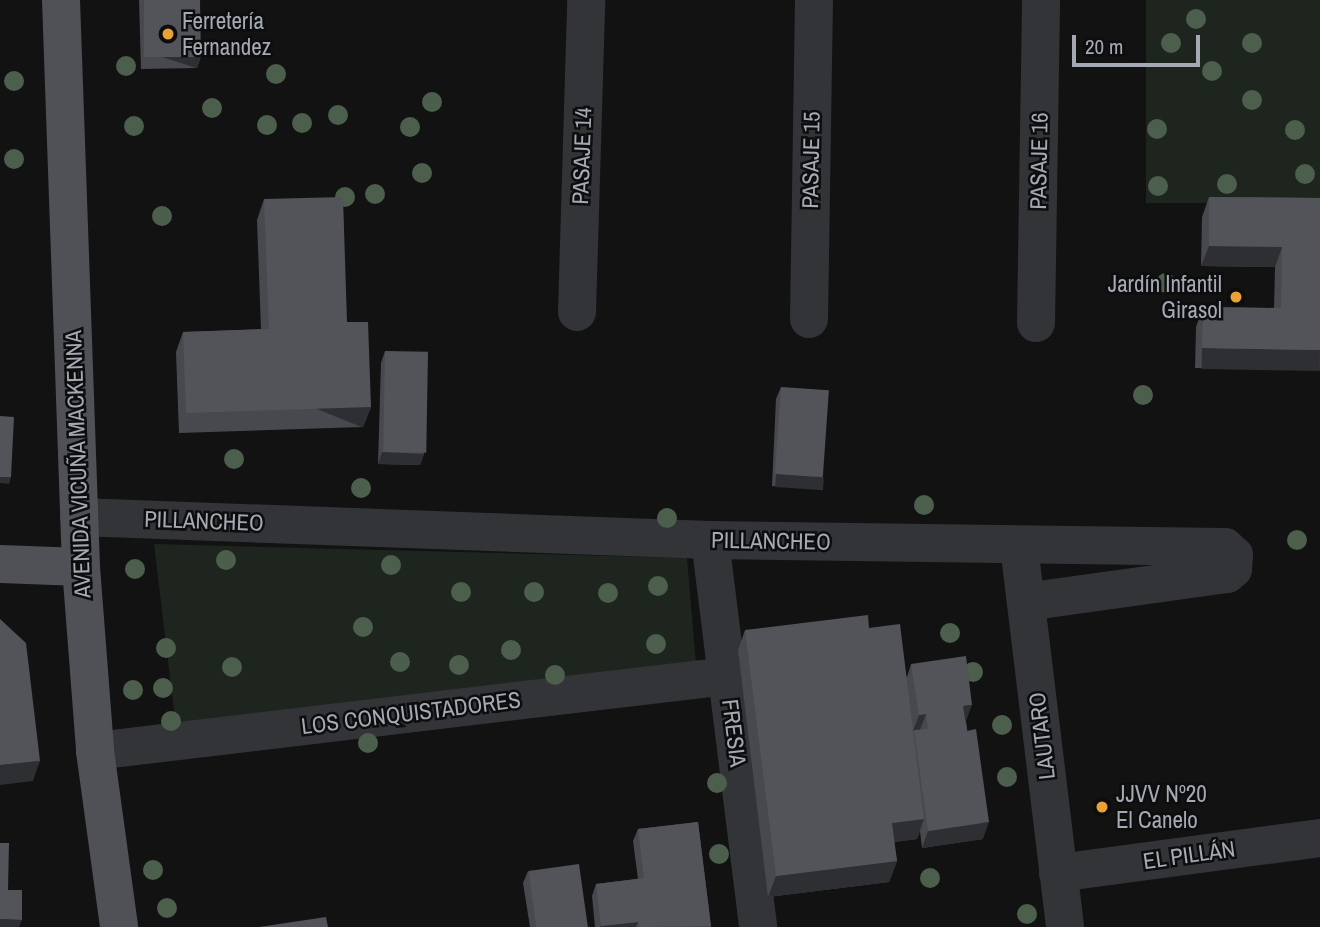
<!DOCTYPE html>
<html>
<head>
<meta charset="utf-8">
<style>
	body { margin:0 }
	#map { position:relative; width:1320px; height:927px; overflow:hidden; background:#121213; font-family:"Archivo Narrow",sans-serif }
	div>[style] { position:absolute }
	.green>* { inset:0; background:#1e251f; transform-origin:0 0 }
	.minor>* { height:38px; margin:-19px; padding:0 19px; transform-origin:19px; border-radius:19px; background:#333438 }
	.major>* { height:38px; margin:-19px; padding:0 19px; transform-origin:19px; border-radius:19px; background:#4f5157 }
	.trees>* { width:20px; height:20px; margin:-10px; border-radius:50%; background:#4c5e4c }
	.wall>* { inset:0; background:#48494e }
	.shaded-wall>* { inset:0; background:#2e2f32; transform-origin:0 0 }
	.building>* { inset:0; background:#525459; transform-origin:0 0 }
	.dots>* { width:19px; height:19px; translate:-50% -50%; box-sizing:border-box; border:4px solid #0d0d0e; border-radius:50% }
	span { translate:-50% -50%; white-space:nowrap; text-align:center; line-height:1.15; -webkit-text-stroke:5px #0d0d0e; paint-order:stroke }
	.poi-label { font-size:23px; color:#a4a9b3 }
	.left { translate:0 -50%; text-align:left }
	.right { translate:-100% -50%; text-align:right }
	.street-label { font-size:23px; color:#a4a9b3 }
	.scale { position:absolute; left:1072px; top:35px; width:128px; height:32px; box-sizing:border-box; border:4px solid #a4a9b3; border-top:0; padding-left:9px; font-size:21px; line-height:24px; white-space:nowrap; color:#a4a9b3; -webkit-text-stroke:5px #0d0d0e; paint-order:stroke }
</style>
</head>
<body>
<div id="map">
	<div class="green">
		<div style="left:1146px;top:0;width:174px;height:203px"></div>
		<div style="clip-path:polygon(154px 544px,687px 558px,696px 664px,176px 727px)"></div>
	</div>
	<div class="minor">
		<div style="left:577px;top:312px;width:312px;rotate:-88.3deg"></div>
		<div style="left:809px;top:319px;width:319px;rotate:-89.1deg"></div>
		<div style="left:1036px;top:323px;width:323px;rotate:-89.1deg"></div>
		<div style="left:79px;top:517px;width:631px;rotate:2.09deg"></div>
		<div style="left:710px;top:540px;width:515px;rotate:0.78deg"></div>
		<div style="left:1225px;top:547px;width:12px;rotate:42deg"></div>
		<div style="left:1234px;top:555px;width:14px;rotate:94deg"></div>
		<div style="left:1233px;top:569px;width:8px;rotate:140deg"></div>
		<div style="left:1227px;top:574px;width:203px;rotate:172.1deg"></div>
		<div style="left:710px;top:540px;width:390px;rotate:82.9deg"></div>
		<div style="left:1019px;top:546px;width:384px;rotate:83.1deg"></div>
		<div style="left:95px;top:751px;width:636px;rotate:-6.77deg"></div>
		<div style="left:1058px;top:873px;width:264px;rotate:-7.6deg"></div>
	</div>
	<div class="major">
		<div style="left:61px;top:0;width:567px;rotate:87.98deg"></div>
		<div style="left:81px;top:567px;width:185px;rotate:85.6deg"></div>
		<div style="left:95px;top:751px;width:178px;rotate:82.2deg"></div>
		<div style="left:0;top:564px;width:81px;rotate:2.1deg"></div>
	</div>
	<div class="trees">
		<div style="left:1196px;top:19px"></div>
		<div style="left:1171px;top:43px"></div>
		<div style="left:1252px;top:43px"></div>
		<div style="left:126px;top:66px"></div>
		<div style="left:1212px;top:71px"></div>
		<div style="left:276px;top:74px"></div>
		<div style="left:14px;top:81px"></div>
		<div style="left:1252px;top:100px"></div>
		<div style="left:432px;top:102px"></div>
		<div style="left:212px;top:108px"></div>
		<div style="left:338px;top:115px"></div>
		<div style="left:302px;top:123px"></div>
		<div style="left:267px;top:125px"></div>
		<div style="left:134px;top:126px"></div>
		<div style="left:410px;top:127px"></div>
		<div style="left:1157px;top:129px"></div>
		<div style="left:1295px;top:130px"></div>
		<div style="left:14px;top:159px"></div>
		<div style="left:422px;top:173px"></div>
		<div style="left:1305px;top:174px"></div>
		<div style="left:1227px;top:184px"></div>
		<div style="left:1158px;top:186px"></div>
		<div style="left:375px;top:194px"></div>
		<div style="left:345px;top:197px"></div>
		<div style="left:162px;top:216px"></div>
		<div style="left:1166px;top:283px"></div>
		<div style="left:1143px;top:395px"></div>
		<div style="left:234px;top:459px"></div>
		<div style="left:361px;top:488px"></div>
		<div style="left:924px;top:505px"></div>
		<div style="left:667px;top:518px"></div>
		<div style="left:1297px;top:540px"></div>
		<div style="left:226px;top:560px"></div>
		<div style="left:391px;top:565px"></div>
		<div style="left:135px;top:569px"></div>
		<div style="left:658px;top:586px"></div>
		<div style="left:461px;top:592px"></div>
		<div style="left:534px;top:592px"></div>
		<div style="left:608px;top:593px"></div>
		<div style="left:363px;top:627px"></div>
		<div style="left:950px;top:633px"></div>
		<div style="left:656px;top:644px"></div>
		<div style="left:166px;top:648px"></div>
		<div style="left:511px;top:650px"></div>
		<div style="left:400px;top:662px"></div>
		<div style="left:459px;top:665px"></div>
		<div style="left:232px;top:667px"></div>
		<div style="left:973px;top:672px"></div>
		<div style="left:555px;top:675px"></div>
		<div style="left:163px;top:688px"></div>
		<div style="left:133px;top:690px"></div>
		<div style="left:171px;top:721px"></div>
		<div style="left:1002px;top:725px"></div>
		<div style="left:368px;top:743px"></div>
		<div style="left:1007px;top:777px"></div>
		<div style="left:717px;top:783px"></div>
		<div style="left:719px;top:854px"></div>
		<div style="left:153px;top:870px"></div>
		<div style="left:930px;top:878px"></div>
		<div style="left:167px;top:908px"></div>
		<div style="left:1027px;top:914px"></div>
	</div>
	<div class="wall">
		<div style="clip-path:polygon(139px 0,200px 0,201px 56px,197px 68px,141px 69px)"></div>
		<div style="clip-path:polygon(1209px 197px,1320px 198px,1320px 370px,1195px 368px,1196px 327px,1203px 307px,1274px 308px,1275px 267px,1201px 266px,1202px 217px)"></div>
		<div style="clip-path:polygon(264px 199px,347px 322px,371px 407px,363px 427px,179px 433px,176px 352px,183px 332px,261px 329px,257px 220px)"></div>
		<div style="clip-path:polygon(385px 351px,424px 454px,420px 465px,378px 464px,381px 363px)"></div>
		<div style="clip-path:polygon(781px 387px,820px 489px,772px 486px,776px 399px)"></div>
		<div style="clip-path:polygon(869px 628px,907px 677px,911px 664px,966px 721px,983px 839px,922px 848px,920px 831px,917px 839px,894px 842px,897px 861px,889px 882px,768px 897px,738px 650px,745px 630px)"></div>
		<div style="clip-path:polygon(698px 822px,711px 927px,595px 927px,592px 896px,596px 884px,638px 879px,633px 841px,638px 829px)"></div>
		<div style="clip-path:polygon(528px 871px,588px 927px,530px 927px,523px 883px)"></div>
	</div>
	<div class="shaded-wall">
		<div style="left:201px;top:56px;width:13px;height:56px;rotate:108deg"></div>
		<div style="clip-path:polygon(1209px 246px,1282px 247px,1275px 267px,1201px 266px)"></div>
		<div style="left:1202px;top:348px;width:118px;height:21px;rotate:1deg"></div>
		<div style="left:371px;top:407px;width:22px;height:185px;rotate:112deg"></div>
		<div style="clip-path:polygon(382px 452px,424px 454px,420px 465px,378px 464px)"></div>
		<div style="left:776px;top:474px;width:48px;height:13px;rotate:4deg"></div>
		<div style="clip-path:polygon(0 477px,11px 477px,9px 484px,0 483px)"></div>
		<div style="clip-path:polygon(972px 705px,966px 721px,957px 722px,963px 706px)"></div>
		<div style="clip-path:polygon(926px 714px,920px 730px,913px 731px,919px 715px)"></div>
		<div style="clip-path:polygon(40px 761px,33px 781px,0 785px,0 765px)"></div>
		<div style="clip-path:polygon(924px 819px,917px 839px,885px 843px,892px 823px)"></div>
		<div style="clip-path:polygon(989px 822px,983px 839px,922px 848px,928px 831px)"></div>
		<div style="clip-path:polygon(897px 861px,889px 882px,768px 897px,776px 876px)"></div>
		<div style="clip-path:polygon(0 919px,22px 920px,19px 927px,0 927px)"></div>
		<div style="clip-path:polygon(638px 922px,636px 927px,600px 927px,601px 926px)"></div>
	</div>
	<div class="building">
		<div style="left:144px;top:0;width:56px;height:57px"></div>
		<div style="clip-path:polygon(343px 197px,347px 322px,368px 322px,371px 407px,186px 413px,183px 332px,269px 329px,264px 199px)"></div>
		<div style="clip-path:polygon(1209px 197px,1320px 198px,1320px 350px,1202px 348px,1203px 307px,1281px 308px,1282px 247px,1209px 246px)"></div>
		<div style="left:385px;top:351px;width:43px;height:101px;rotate:1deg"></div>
		<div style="left:781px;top:387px;width:48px;height:87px;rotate:4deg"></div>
		<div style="clip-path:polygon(0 416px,14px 417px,11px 477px,0 477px)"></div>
		<div style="clip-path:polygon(868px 615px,869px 628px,900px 624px,924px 819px,892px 823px,897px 861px,776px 876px,745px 630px)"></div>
		<div style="clip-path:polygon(0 619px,26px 643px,40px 761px,0 765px)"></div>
		<div style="clip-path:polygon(966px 656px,972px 705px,963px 706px,967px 731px,976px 729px,989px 822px,928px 831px,914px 730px,928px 729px,926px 714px,919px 715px,911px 664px)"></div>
		<div style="clip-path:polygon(698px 822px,711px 926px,639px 927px,638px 922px,601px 926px,596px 884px,644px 878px,638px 829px)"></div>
		<div style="clip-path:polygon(0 843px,9px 843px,8px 890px,22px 890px,22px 920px,0 919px)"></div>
		<div style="left:579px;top:864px;width:64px;height:51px;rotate:82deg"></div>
		<div style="clip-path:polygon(326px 917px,328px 927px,259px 927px)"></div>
	</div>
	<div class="dots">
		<div style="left:168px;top:34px;background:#e7a135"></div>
		<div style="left:1236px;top:297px;background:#e7a135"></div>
		<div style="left:1102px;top:807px;background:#e7a135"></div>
	</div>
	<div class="poi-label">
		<span class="left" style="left:182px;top:34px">Ferretería<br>Fernandez</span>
		<span class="right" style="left:1222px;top:297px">Jardín Infantil<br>Girasol</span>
		<span class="left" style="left:1116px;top:807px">JJVV Nº20<br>El Canelo</span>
	</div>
	<div class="street-label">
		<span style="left:582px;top:156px;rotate:-88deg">PASAJE 14</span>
		<span style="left:811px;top:160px;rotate:-89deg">PASAJE 15</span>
		<span style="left:1039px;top:161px;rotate:-89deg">PASAJE 16</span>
		<span style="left:78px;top:464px;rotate:-92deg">AVENIDA VICUÑA MACKENNA</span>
		<span style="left:204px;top:521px;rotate:2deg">PILLANCHEO</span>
		<span style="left:771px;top:541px;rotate:1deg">PILLANCHEO</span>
		<span style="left:411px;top:713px;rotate:-7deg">LOS CONQUISTADORES</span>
		<span style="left:734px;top:733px;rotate:83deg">FRESIA</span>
		<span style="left:1042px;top:736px;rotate:-97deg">LAUTARO</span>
		<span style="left:1189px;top:855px;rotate:-8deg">EL PILLÁN</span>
	</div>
	<div class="scale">20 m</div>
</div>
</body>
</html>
